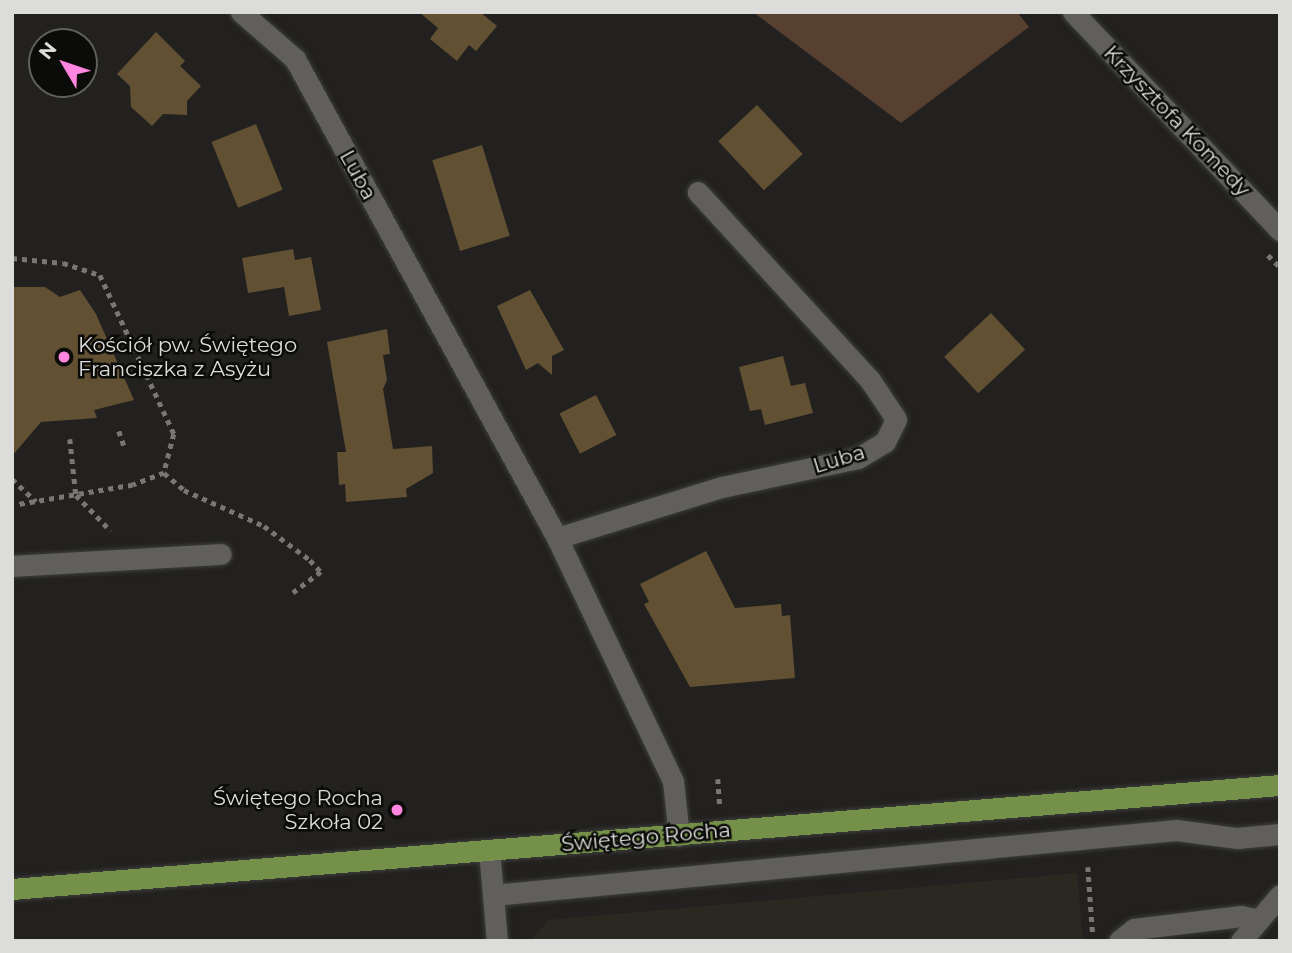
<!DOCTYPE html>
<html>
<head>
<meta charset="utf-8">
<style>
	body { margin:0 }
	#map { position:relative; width:1292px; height:953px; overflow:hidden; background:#22211f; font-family:Montserrat,sans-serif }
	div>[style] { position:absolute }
	.built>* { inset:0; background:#2a2921 }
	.green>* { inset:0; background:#584030 }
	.building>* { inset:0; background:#625033; transform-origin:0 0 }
	.path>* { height:4.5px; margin-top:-2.25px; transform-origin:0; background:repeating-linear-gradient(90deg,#787775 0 5px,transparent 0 10px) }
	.roads { filter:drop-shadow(0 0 2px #3d3d3b) drop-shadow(0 0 2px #3d3d3b) }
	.minor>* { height:21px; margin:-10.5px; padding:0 10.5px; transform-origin:10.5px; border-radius:10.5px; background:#605f5d }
	.major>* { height:21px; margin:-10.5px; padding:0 10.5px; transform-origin:10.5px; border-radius:10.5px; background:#759149 }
	.dots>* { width:19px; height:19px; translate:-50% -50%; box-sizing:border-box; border:4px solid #0b0b0a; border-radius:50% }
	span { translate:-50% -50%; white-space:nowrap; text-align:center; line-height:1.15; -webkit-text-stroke:5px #0b0b0a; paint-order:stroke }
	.street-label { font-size:21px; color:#dcdcda }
	.poi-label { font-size:21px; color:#dcdcda }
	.left { translate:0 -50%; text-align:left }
	.right { translate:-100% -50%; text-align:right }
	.frame { position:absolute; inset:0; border:14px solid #dcdcda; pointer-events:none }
	.north { position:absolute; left:28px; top:28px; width:70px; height:70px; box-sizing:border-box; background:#0b0b0a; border:2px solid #5f5f5d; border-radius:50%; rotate:309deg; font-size:19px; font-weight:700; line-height:28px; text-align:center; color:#dcdcda }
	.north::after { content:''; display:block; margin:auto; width:24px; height:32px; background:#fe85e0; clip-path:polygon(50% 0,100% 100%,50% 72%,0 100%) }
</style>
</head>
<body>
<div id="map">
	<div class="built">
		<div style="clip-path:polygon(1077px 873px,1083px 941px,531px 941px,548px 920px)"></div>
	</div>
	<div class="green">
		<div style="clip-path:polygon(753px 12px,1017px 12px,1029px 27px,901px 123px)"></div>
	</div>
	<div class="building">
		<div style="clip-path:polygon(419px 12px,480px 12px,497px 26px,476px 51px,469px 45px,457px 61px,430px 39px,438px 28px)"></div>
		<div style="clip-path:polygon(156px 32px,185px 61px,180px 66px,201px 86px,187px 101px,187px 115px,163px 114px,152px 126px,131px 107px,130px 86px,117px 74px)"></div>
		<div style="left:757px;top:105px;width:67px;height:53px;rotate:47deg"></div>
		<div style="left:256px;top:124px;width:71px;height:48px;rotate:68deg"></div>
		<div style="left:482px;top:145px;width:95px;height:52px;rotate:73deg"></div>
		<div style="clip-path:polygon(293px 249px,295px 260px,311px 257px,321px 310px,289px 316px,284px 287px,248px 293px,242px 258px)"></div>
		<div style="clip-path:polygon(12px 287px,45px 287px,60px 297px,80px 290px,96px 314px,134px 400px,94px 410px,97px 418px,41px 422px,12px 456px)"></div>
		<div style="clip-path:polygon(530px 290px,564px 350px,552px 356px,552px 375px,538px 363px,526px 370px,497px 306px)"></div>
		<div style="left:991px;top:313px;width:50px;height:64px;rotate:47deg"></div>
		<div style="clip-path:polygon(387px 329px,390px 354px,383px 355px,387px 380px,383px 389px,393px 449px,432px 446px,433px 473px,406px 489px,407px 497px,346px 502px,345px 484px,339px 485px,337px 452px,346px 452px,327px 342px)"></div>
		<div style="clip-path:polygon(783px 356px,791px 386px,805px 383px,813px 413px,765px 425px,761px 409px,750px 411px,739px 367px)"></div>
		<div style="left:596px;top:395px;width:45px;height:41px;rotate:63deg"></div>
		<div style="clip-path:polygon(706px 551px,735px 608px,781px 604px,782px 616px,790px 615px,795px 678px,690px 687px,644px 604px,649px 602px,640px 584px)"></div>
	</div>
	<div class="path">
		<div style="left:1268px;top:255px;width:17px;rotate:45deg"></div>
		<div style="left:12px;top:258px;width:51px;rotate:5.6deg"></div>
		<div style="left:63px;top:263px;width:39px;rotate:18deg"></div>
		<div style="left:100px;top:275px;width:175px;rotate:65deg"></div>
		<div style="left:174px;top:434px;width:40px;rotate:104.4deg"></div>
		<div style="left:164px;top:473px;width:33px;rotate:159deg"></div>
		<div style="left:133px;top:485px;width:119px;rotate:170.3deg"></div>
		<div style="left:119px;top:431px;width:18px;rotate:71deg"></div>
		<div style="left:70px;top:439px;width:56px;rotate:83.9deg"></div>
		<div style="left:76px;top:495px;width:50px;rotate:45.8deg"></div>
		<div style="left:164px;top:473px;width:26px;rotate:40deg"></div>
		<div style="left:184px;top:490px;width:88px;rotate:24.2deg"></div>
		<div style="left:264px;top:526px;width:57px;rotate:36.5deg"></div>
		<div style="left:310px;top:560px;width:16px;rotate:47deg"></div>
		<div style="left:321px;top:572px;width:35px;rotate:143deg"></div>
		<div style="left:12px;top:479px;width:33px;rotate:43deg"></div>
		<div style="left:718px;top:779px;width:27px;rotate:86deg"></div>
		<div style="left:1088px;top:867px;width:69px;rotate:85.9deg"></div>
	</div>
	<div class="roads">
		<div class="minor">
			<div style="left:241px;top:12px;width:72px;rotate:41deg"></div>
			<div style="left:295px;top:59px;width:546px;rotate:61.32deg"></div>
			<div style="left:557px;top:538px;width:269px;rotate:64.5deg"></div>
			<div style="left:673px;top:781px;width:55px;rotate:83.8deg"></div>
			<div style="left:1073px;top:12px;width:301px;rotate:46.5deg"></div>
			<div style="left:557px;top:538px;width:173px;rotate:-17.2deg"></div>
			<div style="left:722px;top:487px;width:139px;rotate:-12deg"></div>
			<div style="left:858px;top:458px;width:31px;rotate:-31deg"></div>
			<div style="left:885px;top:442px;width:25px;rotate:-64deg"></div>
			<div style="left:896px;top:419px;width:47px;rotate:-123.7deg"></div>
			<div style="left:870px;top:380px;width:255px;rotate:-132.5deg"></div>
			<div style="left:12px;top:566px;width:209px;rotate:-3.3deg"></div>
			<div style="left:489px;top:850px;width:91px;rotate:85deg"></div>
			<div style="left:493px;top:895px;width:686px;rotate:-5.44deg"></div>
			<div style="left:1176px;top:830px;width:62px;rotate:7.5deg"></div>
			<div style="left:1237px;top:838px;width:43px;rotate:-5.3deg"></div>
			<div style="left:1119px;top:941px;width:19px;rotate:-39deg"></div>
			<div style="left:1134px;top:929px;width:108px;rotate:-6.9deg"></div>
			<div style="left:1241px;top:916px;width:17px;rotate:13deg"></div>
			<div style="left:1241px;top:941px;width:60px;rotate:-49.7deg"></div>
		</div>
		<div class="major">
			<div style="left:12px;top:889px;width:1272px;rotate:-4.69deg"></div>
		</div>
	</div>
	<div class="dots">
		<div style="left:64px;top:357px;background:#fe85e0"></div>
		<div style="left:397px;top:810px;background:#fe85e0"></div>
	</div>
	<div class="street-label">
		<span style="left:1177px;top:121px;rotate:46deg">Krzysztofa Komedy</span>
		<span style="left:358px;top:175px;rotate:61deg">Luba</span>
		<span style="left:839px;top:459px;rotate:-17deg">Luba</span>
		<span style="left:646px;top:837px;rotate:-5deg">Świętego Rocha</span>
	</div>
	<div class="poi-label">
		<span class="left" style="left:78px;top:357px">Kościół pw. Świętego<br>Franciszka z Asyżu</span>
		<span class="right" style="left:383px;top:810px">Świętego Rocha<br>Szkoła 02</span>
	</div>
	<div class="frame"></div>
	<div class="north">N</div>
</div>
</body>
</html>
